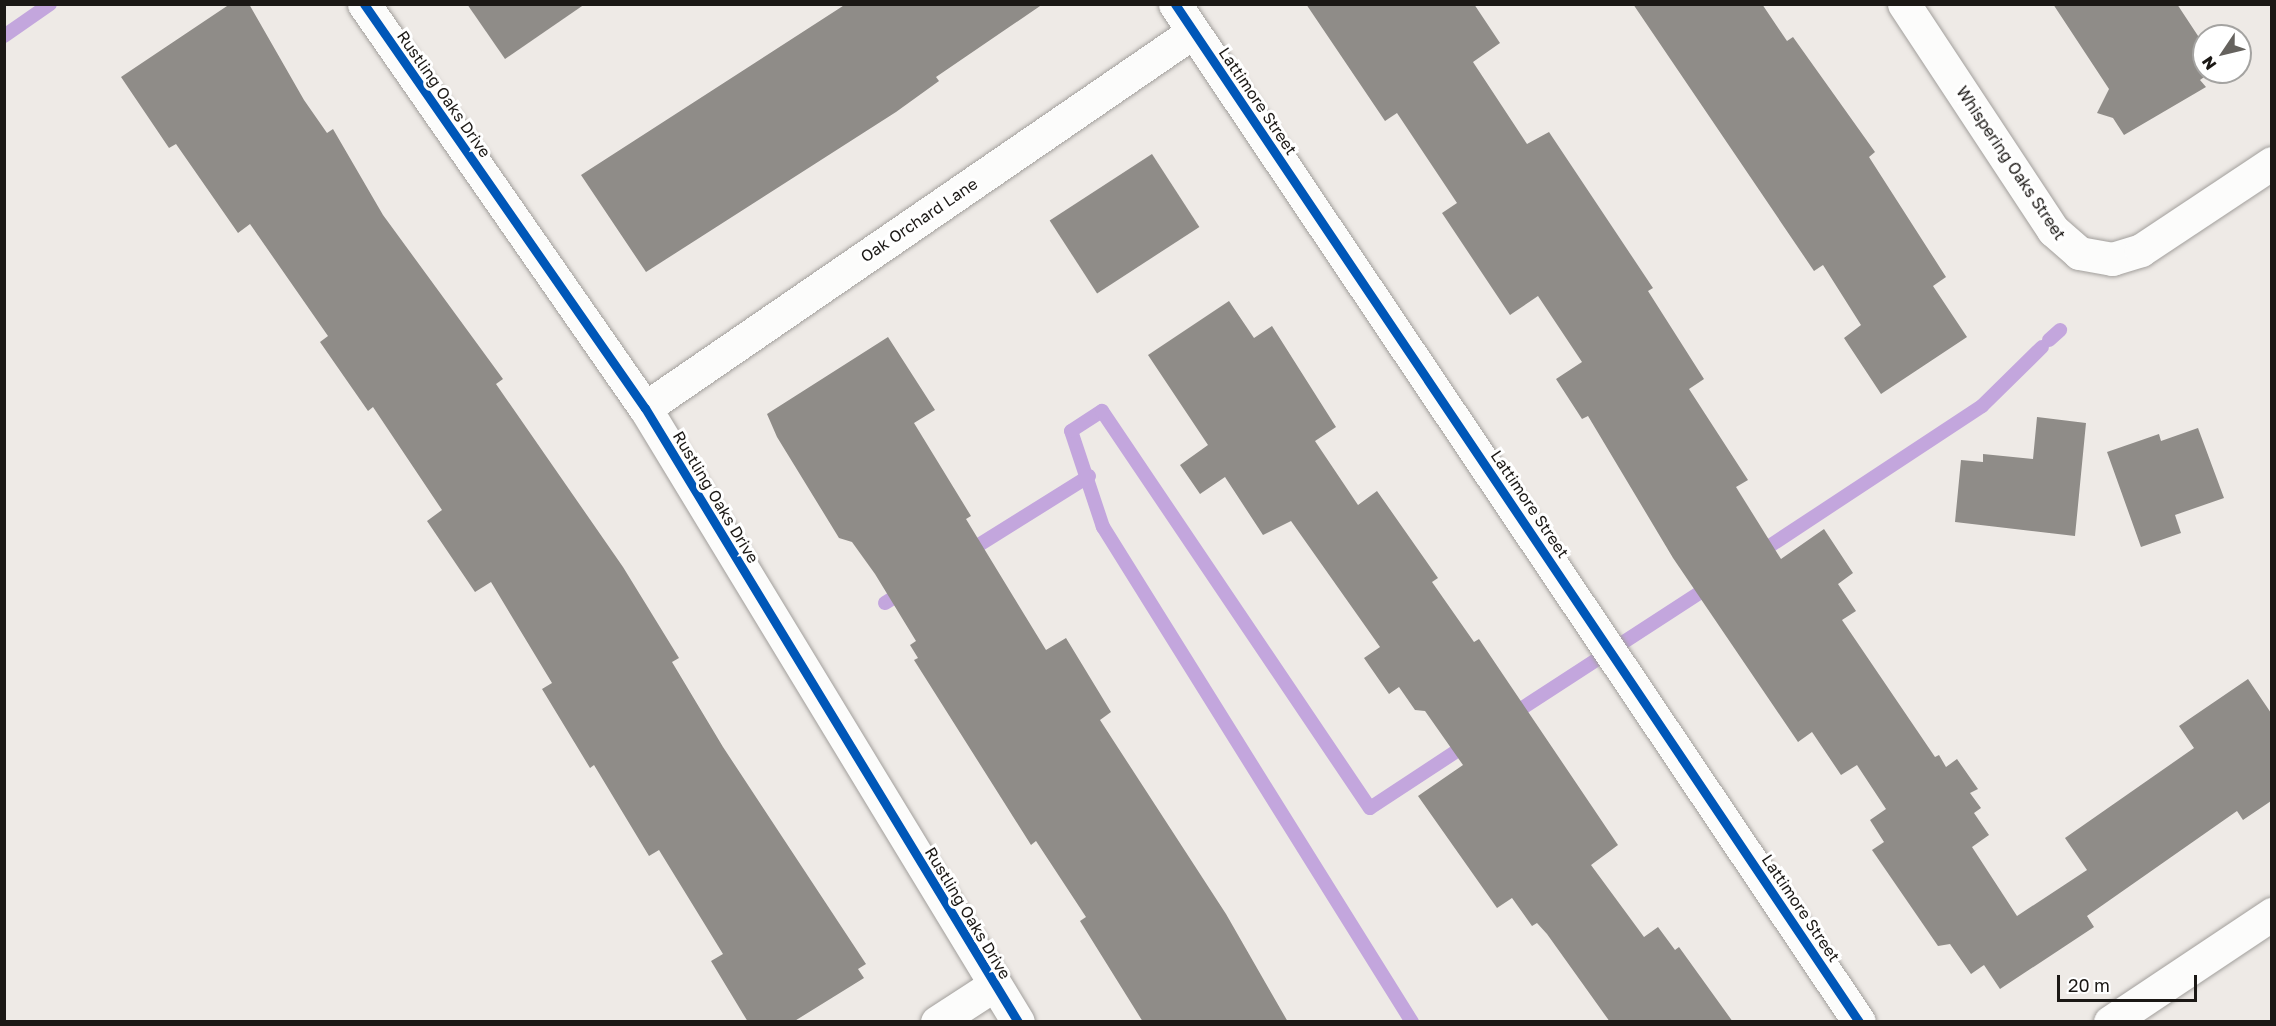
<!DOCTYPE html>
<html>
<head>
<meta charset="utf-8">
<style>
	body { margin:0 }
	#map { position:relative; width:2276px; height:1026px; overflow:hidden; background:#eeeae6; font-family:"Golos Text",sans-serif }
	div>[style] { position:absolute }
	.stream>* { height:14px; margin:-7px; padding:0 7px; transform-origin:7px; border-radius:7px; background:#c3a6dd }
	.building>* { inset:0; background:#8f8c88; transform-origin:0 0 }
	.roads { filter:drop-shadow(0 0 2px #a29f9c) drop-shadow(0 0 2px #a29f9c) }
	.street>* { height:33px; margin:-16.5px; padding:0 16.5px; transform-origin:16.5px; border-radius:16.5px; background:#fcfcfb }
	.cycleway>* { height:9px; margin:-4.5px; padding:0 4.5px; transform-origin:4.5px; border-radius:4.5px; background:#0057b8 }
	span { translate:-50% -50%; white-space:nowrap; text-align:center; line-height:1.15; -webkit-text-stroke:6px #fff; paint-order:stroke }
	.street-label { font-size:16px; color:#1b1815 }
	.frame { position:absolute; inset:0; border:6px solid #1b1815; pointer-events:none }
	.north { position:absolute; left:2192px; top:24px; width:60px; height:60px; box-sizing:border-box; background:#fff; border:2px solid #a4a3a1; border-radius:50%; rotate:235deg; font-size:16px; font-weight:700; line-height:24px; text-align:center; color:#1b1815 }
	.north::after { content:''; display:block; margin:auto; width:21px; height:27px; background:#65625e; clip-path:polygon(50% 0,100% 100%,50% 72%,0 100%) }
	.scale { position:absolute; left:2057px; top:975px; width:140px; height:27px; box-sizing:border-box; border:3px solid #1b1815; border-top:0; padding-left:8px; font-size:18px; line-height:21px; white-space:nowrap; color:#1b1815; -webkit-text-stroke:4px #fff; paint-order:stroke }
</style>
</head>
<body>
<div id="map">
	<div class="stream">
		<div style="left:4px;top:36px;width:56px;rotate:-34.8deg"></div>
		<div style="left:2049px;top:340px;width:15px;rotate:-42deg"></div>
		<div style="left:966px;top:553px;width:145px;rotate:-32deg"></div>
		<div style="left:1756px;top:555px;width:271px;rotate:-33.4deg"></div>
		<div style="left:1982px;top:406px;width:84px;rotate:-44.5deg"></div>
		<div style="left:885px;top:603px;width:25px;rotate:-32deg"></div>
		<div style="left:1510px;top:716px;width:242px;rotate:-33deg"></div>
		<div style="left:1412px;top:1022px;width:584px;rotate:-121.97deg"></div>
		<div style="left:1103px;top:527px;width:101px;rotate:-108.4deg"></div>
		<div style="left:1071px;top:431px;width:37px;rotate:-33deg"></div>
		<div style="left:1102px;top:411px;width:479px;rotate:56deg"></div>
		<div style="left:1370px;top:808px;width:118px;rotate:-33.3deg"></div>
	</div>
	<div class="building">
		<div style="clip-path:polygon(230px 4px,249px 4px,304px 100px,327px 133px,333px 129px,383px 215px,503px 379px,496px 384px,623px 567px,679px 658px,672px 662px,723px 747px,866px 964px,858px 969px,864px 978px,793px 1022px,748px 1022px,711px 961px,723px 954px,659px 850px,649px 856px,594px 765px,590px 768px,542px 689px,552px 683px,491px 582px,475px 592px,427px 521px,442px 510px,373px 407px,368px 411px,320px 342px,328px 336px,250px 224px,238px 233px,176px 144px,169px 148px,121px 77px)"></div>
		<div style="clip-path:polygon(467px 4px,585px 4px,505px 59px)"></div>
		<div style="clip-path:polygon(846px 4px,1043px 4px,936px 77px,939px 81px,896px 112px,646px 272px,581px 175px)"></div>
		<div style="clip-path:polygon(1306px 4px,1474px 4px,1500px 43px,1473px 62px,1527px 144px,1549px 132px,1653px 288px,1648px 291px,1704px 379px,1689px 389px,1748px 480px,1736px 487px,1781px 559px,1824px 529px,1853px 573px,1838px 584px,1856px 611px,1842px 620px,1935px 757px,1939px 755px,1946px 767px,1957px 759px,1978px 789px,1970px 793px,1981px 808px,1974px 813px,1989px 835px,1972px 847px,2017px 916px,2087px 870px,2065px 838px,2194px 748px,2179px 726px,2248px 679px,2271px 713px,2271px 801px,2243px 820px,2237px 811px,2087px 916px,2094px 927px,2000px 989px,1984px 965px,1971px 974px,1950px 944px,1938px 946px,1872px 850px,1884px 842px,1870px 820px,1886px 809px,1857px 765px,1841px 775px,1812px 732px,1798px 742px,1673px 558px,1588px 416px,1582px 419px,1556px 379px,1582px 362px,1538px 296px,1510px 315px,1442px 213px,1457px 203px,1397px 113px,1385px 121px)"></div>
		<div style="clip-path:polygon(1633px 4px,1762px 4px,1787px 41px,1793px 37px,1875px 152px,1869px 157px,1946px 277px,1933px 286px,1967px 337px,1881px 394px,1844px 338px,1861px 325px,1823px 265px,1814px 271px)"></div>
		<div style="clip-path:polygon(2053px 4px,2177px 4px,2204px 45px,2204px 72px,2211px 72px,2200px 80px,2206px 87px,2124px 135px,2113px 118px,2097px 113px,2109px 89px)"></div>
		<div style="left:1152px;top:154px;width:87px;height:122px;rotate:57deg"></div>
		<div style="clip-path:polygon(1229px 301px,1254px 338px,1272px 326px,1336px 427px,1315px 441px,1358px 505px,1377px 491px,1438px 578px,1432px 582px,1474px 642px,1479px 639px,1618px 845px,1591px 865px,1644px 937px,1658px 927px,1675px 950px,1679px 947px,1733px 1022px,1610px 1022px,1547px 934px,1537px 923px,1532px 926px,1512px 898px,1497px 908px,1418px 796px,1463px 765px,1425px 711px,1415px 710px,1399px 687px,1389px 694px,1364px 658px,1380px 647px,1291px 521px,1263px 535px,1225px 477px,1200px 494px,1180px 465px,1208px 445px,1148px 355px)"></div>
		<div style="clip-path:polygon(888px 337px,935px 410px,914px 423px,971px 516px,966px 519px,1046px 650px,1066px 638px,1111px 712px,1100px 720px,1226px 914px,1288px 1022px,1143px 1022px,1080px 921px,1086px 917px,1036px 841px,1031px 845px,914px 660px,918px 658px,910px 645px,916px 641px,875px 574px,852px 542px,839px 538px,777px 437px,767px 414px)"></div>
		<div style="clip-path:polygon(2037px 417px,2086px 423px,2075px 536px,1955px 522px,1961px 460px,1983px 462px,1983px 454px,2033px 459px)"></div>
		<div style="clip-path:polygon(2198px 428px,2224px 498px,2175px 515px,2181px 533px,2141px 547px,2107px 452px,2159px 434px,2161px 441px)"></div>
	</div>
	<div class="roads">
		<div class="street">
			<div style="left:364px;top:4px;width:492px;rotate:55.2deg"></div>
			<div style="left:645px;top:408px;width:718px;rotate:58.72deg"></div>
			<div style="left:1175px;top:4px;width:1226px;rotate:56.1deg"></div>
			<div style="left:1904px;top:4px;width:271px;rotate:56.6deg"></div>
			<div style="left:2053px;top:230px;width:35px;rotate:41deg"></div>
			<div style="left:2079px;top:253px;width:34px;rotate:10deg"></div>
			<div style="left:2112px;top:259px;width:30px;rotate:-17deg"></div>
			<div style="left:2141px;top:250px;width:157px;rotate:-33.6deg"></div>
			<div style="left:645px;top:408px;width:665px;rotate:-34.46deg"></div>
			<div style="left:937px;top:1022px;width:68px;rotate:-33deg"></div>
			<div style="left:2110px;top:1022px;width:195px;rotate:-33.7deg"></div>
		</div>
	</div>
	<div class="cycleway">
		<div style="left:364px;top:4px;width:492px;rotate:55.2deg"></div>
		<div style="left:645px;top:408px;width:718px;rotate:58.72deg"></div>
		<div style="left:1175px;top:4px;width:1226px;rotate:56.1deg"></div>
	</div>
	<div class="street-label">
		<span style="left:444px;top:94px;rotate:55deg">Rustling Oaks Drive</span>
		<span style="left:1258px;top:101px;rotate:56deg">Lattimore Street</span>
		<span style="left:2011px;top:163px;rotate:56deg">Whispering Oaks Street</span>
		<span style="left:919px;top:220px;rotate:-34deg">Oak Orchard Lane</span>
		<span style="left:716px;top:497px;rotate:59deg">Rustling Oaks Drive</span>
		<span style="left:1530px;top:504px;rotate:56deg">Lattimore Street</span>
		<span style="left:1801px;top:908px;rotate:56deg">Lattimore Street</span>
		<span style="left:968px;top:913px;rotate:59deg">Rustling Oaks Drive</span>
	</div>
	<div class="frame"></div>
	<div class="north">N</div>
	<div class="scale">20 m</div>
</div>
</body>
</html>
